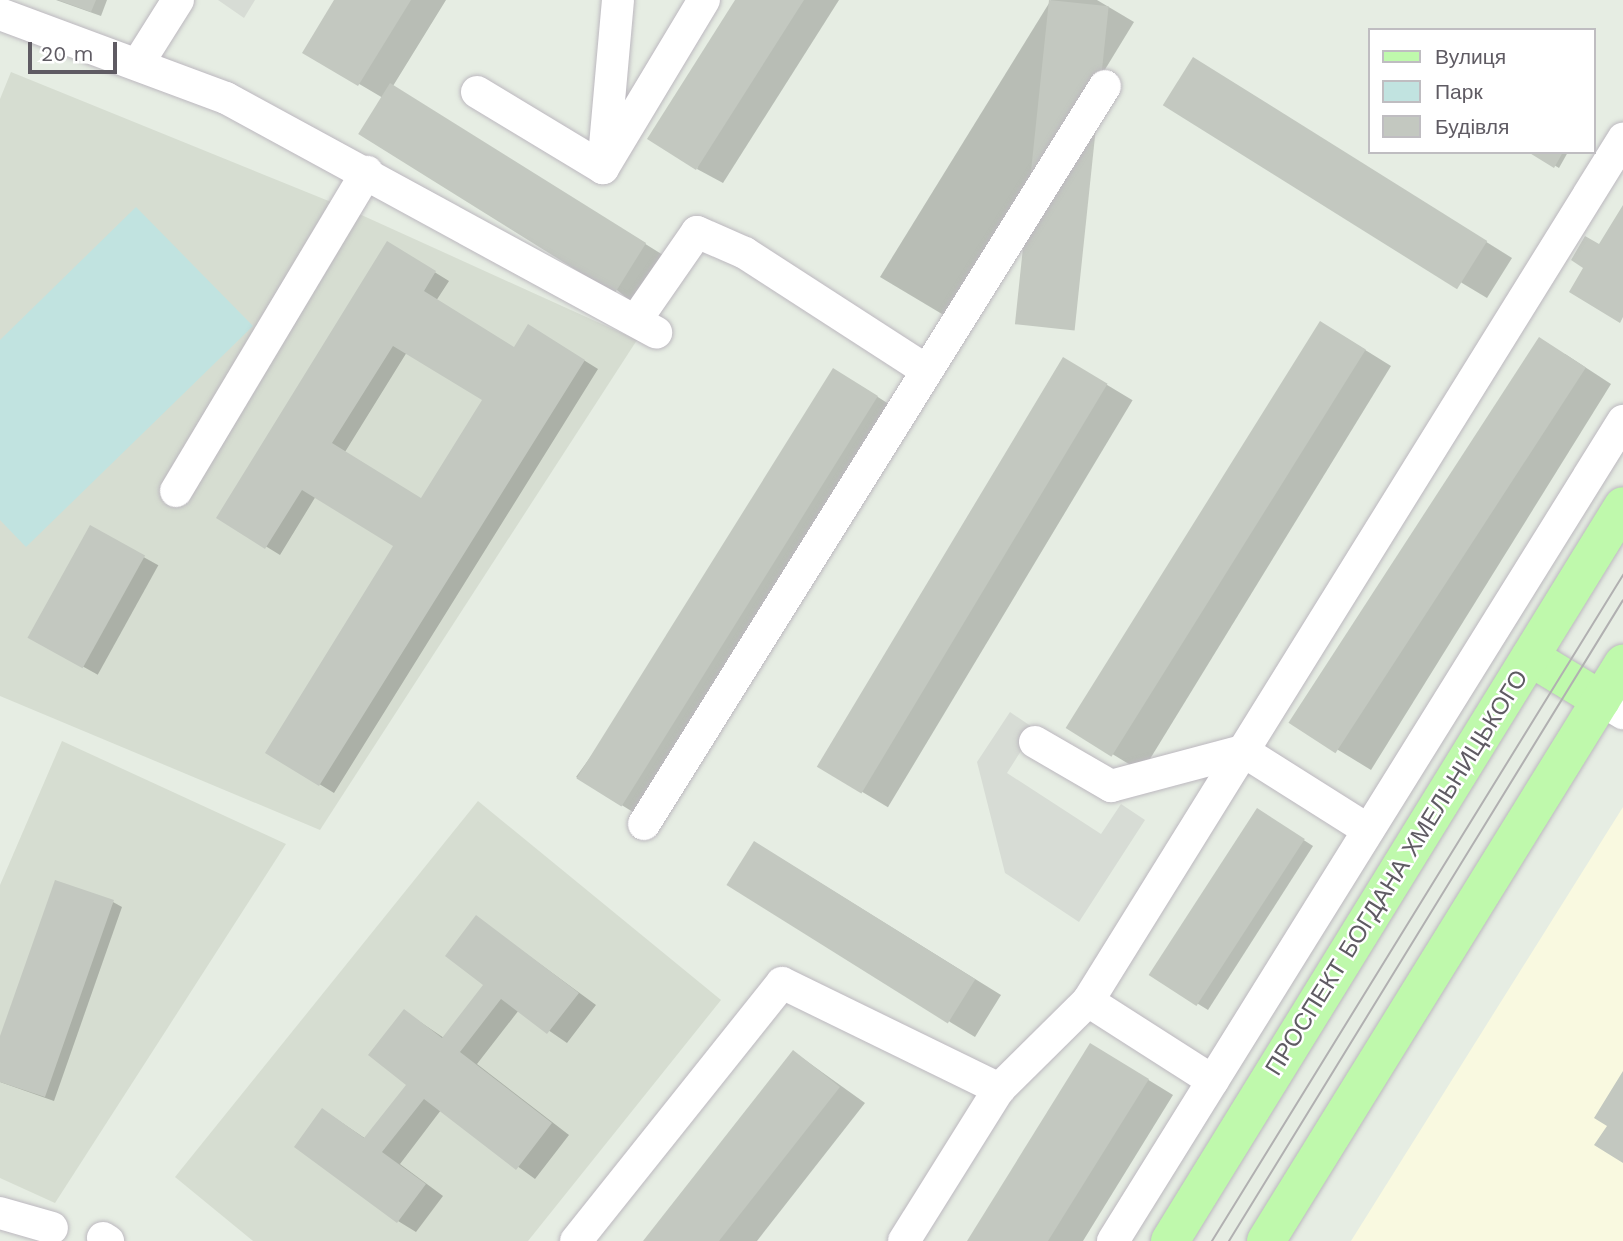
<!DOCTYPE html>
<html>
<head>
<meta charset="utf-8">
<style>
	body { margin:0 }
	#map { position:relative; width:1623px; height:1241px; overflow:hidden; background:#e6ede3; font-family:"Work Sans",sans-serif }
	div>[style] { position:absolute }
	.industrial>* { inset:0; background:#d7dcd5 }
	.education>* { inset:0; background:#d6ddd1 }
	.medical>* { inset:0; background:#f9f9e0 }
	.green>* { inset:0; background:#c1e3e0 }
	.shadow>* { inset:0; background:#0003; transform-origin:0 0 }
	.building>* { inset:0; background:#c3c8c0; transform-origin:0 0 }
	.roads { filter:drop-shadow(0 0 2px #bcb8bf) drop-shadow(0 0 2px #bcb8bf) }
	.minor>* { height:32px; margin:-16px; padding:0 16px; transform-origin:16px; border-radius:16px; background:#fff }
	.major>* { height:38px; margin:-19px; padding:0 19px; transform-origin:19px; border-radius:19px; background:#bff9ac }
	.tram>* { height:2px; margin:-1px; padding:0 1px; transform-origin:1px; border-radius:1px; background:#b1b0b1 }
	span { translate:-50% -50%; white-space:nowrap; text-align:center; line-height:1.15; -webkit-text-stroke:5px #fff; paint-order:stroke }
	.street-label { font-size:24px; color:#5f5b63 }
	.legend { position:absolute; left:1368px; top:28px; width:228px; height:126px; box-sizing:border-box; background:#fff; border:2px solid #bfbdc1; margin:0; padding:9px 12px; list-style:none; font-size:21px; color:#5f5b63 }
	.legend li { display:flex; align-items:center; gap:14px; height:35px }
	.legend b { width:35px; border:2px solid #bfbdc1 }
	.scale { position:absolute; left:28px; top:42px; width:89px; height:32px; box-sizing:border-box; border:4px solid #5f5b63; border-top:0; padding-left:9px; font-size:21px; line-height:24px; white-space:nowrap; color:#5f5b63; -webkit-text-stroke:5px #fff; paint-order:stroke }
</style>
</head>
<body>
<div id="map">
	<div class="industrial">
		<div style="clip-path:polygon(218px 0,255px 0,244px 18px)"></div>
		<div style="clip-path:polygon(1010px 712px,1035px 729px,1007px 773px,1101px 834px,1121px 804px,1145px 820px,1079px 922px,1005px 873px,977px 762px)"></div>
	</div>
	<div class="education">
		<div style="clip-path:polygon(11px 72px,346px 208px,637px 340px,320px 830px,0 696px,0 99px)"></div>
		<div style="clip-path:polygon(62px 741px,286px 844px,55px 1203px,0 1178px,0 885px)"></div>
		<div style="clip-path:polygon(478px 801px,721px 1000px,528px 1241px,253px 1241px,175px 1177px)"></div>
	</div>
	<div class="medical">
		<div style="clip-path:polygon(1623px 807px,1623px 1241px,1351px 1241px)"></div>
	</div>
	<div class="green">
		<div style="clip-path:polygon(136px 207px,253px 326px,26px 547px,0 520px,0 340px)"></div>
	</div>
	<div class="shadow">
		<div style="clip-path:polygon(56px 0,107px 0,101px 16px)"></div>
		<div style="clip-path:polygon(336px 0,446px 0,393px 86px,671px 260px,640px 309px,383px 98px,305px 52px)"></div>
		<div style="clip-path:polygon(737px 0,839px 0,723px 183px,697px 169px)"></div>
		<div style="clip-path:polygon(1051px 0,1097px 0,1134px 22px,952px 320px,880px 277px)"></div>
		<div style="clip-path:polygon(1219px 75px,1512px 258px,1487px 298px,1462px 283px)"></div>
		<div style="clip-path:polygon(1532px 152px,1568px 152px,1559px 168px)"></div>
		<div style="clip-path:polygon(evenodd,402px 252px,449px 281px,436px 301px,515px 349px,542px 334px,598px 369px,334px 793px,267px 752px,395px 546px,316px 496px,280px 555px,218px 517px,402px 252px,407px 352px,484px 400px,422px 500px,345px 452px,407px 352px)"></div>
		<div style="clip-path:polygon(1346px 338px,1391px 366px,1142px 772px,1071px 729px)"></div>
		<div style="clip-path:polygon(1565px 354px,1611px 384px,1371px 770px,1299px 726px)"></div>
		<div style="left:1064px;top:359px;width:80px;height:475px;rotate:31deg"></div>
		<div style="clip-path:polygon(859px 385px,903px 413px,646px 820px,576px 777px)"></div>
		<div style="left:91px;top:528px;width:77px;height:125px;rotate:29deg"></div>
		<div style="clip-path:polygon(1266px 816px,1313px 846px,1208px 1010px,1153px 976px)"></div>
		<div style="clip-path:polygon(780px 858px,1001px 995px,975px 1037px,950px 1022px)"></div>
		<div style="clip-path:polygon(113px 902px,122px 907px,54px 1101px,0 1082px,0 1042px)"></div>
		<div style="clip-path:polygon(476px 917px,596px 1005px,567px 1043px,519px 1010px,477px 1064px,569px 1135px,535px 1179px,441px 1110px,400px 1164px,443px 1196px,416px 1232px,398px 1221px,323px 1110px,366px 1139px,408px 1084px,404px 1011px,444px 1038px,485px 985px)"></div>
		<div style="clip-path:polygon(794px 1052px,865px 1103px,757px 1241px,645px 1241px)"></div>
		<div style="clip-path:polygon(1116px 1060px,1173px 1095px,1083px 1241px,969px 1241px)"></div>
	</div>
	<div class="building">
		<div style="clip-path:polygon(58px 0,96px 0,91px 12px)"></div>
		<div style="clip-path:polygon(334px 0,411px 0,358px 86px,302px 53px)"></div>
		<div style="clip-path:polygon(735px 0,804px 0,696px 170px,647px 139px)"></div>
		<div style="left:1049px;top:0;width:60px;height:326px;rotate:6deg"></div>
		<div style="left:1193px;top:57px;width:347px;height:57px;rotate:32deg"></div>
		<div style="left:390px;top:83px;width:302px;height:60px;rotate:32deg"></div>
		<div style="clip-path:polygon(1528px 152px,1563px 152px,1554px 168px)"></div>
		<div style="clip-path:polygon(1623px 205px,1623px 317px,1620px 323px,1569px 292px,1583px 268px,1571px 260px,1585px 236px,1599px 244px)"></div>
		<div style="clip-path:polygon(evenodd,387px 241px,436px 271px,424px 291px,514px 347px,528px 324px,585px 360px,319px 786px,265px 753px,393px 546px,302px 490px,265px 549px,216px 518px,387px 241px,393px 346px,482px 400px,421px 498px,332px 443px,393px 346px)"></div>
		<div style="left:1320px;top:321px;width:54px;height:480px;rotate:32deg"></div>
		<div style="left:1539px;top:337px;width:56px;height:460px;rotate:33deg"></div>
		<div style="left:1063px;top:357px;width:52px;height:478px;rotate:31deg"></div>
		<div style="left:833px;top:368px;width:53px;height:484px;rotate:32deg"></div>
		<div style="left:90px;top:525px;width:63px;height:129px;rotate:29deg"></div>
		<div style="left:1257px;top:808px;width:57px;height:199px;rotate:33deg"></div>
		<div style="left:754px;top:841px;width:261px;height:52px;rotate:32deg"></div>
		<div style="clip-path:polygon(55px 880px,114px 900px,45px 1097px,0 1082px,0 1036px)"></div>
		<div style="clip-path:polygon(476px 915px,579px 993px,547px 1034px,501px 999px,460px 1052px,552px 1123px,516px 1170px,424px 1099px,382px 1152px,426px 1184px,397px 1223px,294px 1147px,322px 1108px,364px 1138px,406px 1085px,368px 1055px,404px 1009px,442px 1038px,483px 985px,445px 956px)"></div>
		<div style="clip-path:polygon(1090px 1043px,1149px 1079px,1048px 1241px,967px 1241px)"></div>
		<div style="clip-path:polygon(793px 1050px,840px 1087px,719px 1241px,643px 1241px)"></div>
		<div style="clip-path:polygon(1623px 1071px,1623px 1163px,1594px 1145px,1607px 1126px,1594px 1118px)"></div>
	</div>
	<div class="roads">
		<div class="minor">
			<div style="left:618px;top:0;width:169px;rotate:95.1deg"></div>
			<div style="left:603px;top:168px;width:196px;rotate:-59deg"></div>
			<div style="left:0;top:14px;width:241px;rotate:20.4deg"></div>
			<div style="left:226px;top:98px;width:490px;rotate:28.6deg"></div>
			<div style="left:139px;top:62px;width:73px;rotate:-57.8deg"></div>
			<div style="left:477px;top:92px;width:147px;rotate:31.1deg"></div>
			<div style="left:636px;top:320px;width:107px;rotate:-55.3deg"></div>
			<div style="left:697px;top:232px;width:52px;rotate:23.6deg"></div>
			<div style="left:745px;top:253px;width:213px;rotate:32.9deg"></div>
			<div style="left:176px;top:491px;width:372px;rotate:-59.1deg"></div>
			<div style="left:1601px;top:700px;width:26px;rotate:31deg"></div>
			<div style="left:1035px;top:742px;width:88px;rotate:30.1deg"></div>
			<div style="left:1111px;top:786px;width:137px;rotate:-14.9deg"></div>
			<div style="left:1243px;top:751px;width:148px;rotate:32.3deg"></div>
			<div style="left:644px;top:824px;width:870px;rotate:-58.01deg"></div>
			<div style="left:1088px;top:1001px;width:148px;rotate:32.6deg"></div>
			<div style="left:0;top:1213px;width:54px;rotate:16.1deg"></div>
			<div style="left:103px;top:1238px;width:6px;rotate:31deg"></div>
			<div style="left:576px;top:1241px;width:330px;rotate:-51.4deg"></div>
			<div style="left:782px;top:983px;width:242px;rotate:26deg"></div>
			<div style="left:904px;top:1241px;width:179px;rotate:-58deg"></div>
			<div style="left:999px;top:1089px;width:125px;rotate:-44.7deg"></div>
			<div style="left:1088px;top:1001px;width:1015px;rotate:-58.17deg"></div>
			<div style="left:1113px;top:1241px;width:966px;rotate:-58.12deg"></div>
		</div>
		<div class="major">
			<div style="left:1530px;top:657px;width:83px;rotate:31.2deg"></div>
			<div style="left:1170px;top:1241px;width:863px;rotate:-58.35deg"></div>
			<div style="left:1266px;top:1241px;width:679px;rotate:-58.25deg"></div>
		</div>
	</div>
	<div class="tram">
		<div style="left:1212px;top:1241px;width:783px;rotate:-58.32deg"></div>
		<div style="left:1229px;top:1241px;width:752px;rotate:-58.42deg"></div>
	</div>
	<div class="street-label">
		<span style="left:1397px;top:873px;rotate:-58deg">ПРОСПЕКТ БОГДАНА ХМЕЛЬНИЦЬКОГО</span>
	</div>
	<ul class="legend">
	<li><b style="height:9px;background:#bff9ac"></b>Вулиця</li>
	<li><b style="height:19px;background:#c1e3e0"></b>Парк</li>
	<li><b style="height:19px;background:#c3c8c0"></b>Будівля</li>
	</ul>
	<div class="scale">20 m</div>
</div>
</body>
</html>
